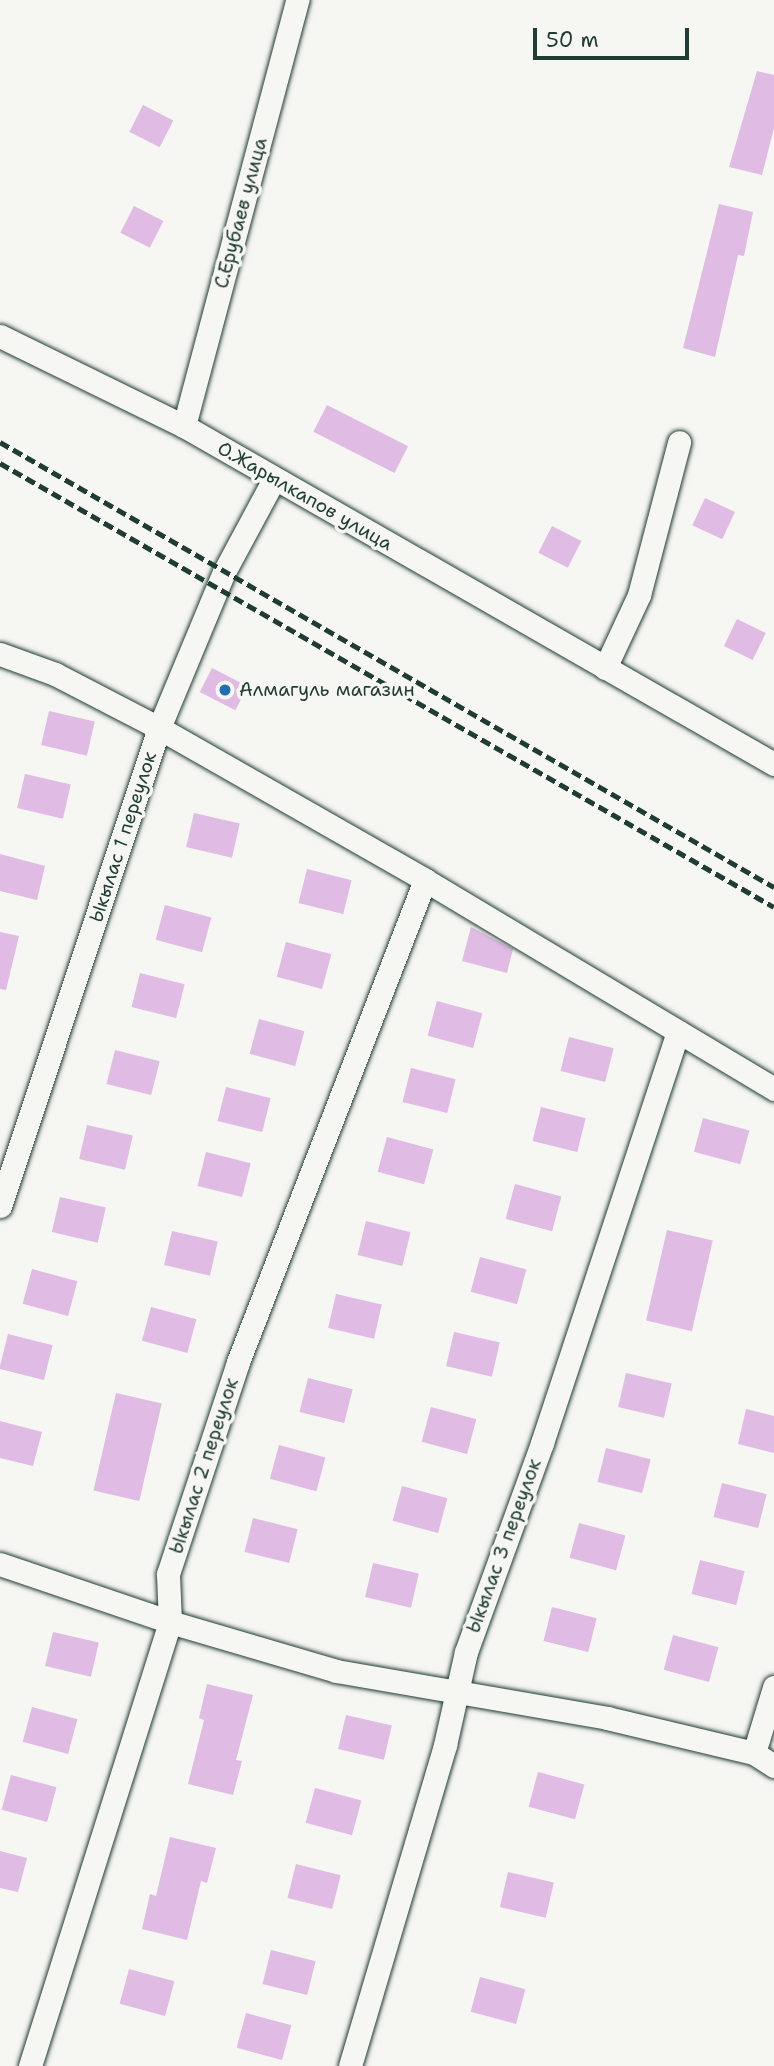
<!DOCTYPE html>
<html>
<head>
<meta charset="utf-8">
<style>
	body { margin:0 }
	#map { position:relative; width:774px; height:2066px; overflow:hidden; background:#f6f6f2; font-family:"Shantell Sans",sans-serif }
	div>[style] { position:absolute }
	.building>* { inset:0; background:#e0bbe4; transform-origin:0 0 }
	.roads { filter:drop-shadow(0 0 2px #1f3d34) drop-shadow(0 0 2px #1f3d34) }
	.minor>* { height:23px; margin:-11.5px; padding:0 11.5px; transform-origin:11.5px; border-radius:11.5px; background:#f6f6f2 }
	.rail>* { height:5px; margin-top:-2.5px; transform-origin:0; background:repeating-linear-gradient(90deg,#1f3d34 0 10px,transparent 0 15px) }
	.dots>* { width:19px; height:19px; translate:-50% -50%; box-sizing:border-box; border:4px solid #f6f6f2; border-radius:50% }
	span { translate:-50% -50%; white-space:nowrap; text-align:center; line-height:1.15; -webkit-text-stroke:7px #f6f6f2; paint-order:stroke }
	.street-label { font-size:19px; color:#1f3d34 }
	.poi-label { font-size:19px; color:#1f3d34 }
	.left { translate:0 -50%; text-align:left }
	.scale { position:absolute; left:533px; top:28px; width:156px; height:32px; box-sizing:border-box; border:4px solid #1f3d34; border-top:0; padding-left:9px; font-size:21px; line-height:24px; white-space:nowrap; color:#1f3d34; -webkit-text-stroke:5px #f6f6f2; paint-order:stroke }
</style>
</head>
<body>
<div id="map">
	<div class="building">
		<div style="clip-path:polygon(757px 71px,774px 75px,774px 128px,762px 175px,729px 167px)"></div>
		<div style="left:143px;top:105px;width:34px;height:30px;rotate:27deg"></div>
		<div style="clip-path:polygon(719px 204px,753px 212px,744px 256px,738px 255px,715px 357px,683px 348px)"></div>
		<div style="left:134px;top:206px;width:33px;height:30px;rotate:27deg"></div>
		<div style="left:327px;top:405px;width:91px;height:30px;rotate:27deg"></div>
		<div style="left:705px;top:498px;width:33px;height:30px;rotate:25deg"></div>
		<div style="left:552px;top:526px;width:33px;height:30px;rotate:27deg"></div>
		<div style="left:737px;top:619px;width:32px;height:30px;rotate:26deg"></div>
		<div style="left:212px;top:668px;width:40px;height:27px;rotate:27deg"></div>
		<div style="left:49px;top:711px;width:47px;height:35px;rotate:13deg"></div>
		<div style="left:25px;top:774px;width:47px;height:35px;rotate:13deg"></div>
		<div style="left:194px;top:813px;width:47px;height:35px;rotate:13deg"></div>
		<div style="clip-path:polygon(0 854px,45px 866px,37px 900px,0 891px)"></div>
		<div style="left:307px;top:869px;width:46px;height:35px;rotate:14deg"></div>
		<div style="left:165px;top:905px;width:48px;height:36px;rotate:15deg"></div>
		<div style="clip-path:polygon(471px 927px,513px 949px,507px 973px,462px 961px)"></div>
		<div style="clip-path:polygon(0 932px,19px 936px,6px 990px,0 989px)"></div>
		<div style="left:286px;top:942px;width:47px;height:36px;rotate:15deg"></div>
		<div style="left:140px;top:973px;width:46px;height:35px;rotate:14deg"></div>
		<div style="left:437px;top:1001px;width:47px;height:36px;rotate:15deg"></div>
		<div style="left:259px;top:1019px;width:47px;height:36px;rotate:15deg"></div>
		<div style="left:569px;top:1037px;width:46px;height:35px;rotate:14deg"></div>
		<div style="left:115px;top:1050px;width:46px;height:35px;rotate:14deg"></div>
		<div style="left:411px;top:1068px;width:46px;height:35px;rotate:14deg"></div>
		<div style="left:226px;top:1087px;width:46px;height:35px;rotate:14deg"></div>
		<div style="left:541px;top:1107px;width:46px;height:35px;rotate:14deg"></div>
		<div style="left:703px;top:1118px;width:48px;height:35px;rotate:15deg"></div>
		<div style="left:87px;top:1125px;width:47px;height:35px;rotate:13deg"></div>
		<div style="left:387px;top:1137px;width:48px;height:36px;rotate:15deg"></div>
		<div style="left:206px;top:1152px;width:46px;height:35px;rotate:14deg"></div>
		<div style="left:515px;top:1184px;width:48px;height:36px;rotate:15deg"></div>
		<div style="left:60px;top:1197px;width:47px;height:36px;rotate:13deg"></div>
		<div style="left:366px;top:1221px;width:46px;height:35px;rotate:14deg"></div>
		<div style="left:667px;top:1230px;width:47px;height:93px;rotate:13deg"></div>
		<div style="left:172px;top:1231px;width:47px;height:35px;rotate:13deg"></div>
		<div style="left:480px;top:1257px;width:48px;height:36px;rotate:15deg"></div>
		<div style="left:32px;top:1269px;width:47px;height:36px;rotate:15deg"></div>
		<div style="left:336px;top:1294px;width:47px;height:35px;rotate:13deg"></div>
		<div style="left:151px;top:1307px;width:47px;height:35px;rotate:15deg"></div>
		<div style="left:454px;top:1332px;width:47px;height:35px;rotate:13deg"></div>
		<div style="left:8px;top:1334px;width:46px;height:36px;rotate:14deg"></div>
		<div style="left:626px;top:1373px;width:47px;height:35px;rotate:13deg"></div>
		<div style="left:308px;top:1378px;width:46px;height:35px;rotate:14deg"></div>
		<div style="left:116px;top:1393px;width:47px;height:100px;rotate:13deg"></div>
		<div style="left:431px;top:1407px;width:47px;height:36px;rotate:15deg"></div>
		<div style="clip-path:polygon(746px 1409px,774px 1416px,774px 1453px,738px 1444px)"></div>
		<div style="clip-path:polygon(0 1421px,42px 1432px,33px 1466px,0 1458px)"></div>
		<div style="left:279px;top:1445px;width:48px;height:35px;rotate:15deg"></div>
		<div style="left:606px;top:1448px;width:46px;height:35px;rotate:14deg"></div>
		<div style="left:722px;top:1483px;width:46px;height:35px;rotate:14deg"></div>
		<div style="left:402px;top:1486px;width:47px;height:36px;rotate:15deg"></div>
		<div style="left:253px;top:1518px;width:46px;height:35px;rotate:14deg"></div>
		<div style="left:579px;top:1523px;width:48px;height:36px;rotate:15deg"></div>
		<div style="left:700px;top:1560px;width:46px;height:35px;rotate:14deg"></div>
		<div style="left:373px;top:1563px;width:47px;height:35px;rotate:13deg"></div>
		<div style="left:552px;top:1607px;width:46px;height:35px;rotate:14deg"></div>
		<div style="left:53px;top:1632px;width:47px;height:35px;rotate:13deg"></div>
		<div style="left:673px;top:1635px;width:47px;height:36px;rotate:15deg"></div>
		<div style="clip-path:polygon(207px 1684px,253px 1695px,236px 1760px,242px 1761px,233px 1795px,188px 1784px,204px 1720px,199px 1718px)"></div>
		<div style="left:32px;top:1707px;width:47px;height:36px;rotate:15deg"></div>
		<div style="left:346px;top:1715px;width:47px;height:35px;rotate:13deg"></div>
		<div style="left:538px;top:1772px;width:48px;height:36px;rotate:15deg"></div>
		<div style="left:11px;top:1775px;width:47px;height:36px;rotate:15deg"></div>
		<div style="left:315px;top:1788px;width:48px;height:36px;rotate:15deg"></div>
		<div style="clip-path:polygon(170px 1837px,216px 1848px,207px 1883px,201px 1881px,187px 1940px,142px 1929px,150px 1894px,156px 1896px)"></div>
		<div style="clip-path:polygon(0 1851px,27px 1858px,18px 1892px,0 1888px)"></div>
		<div style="left:296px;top:1864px;width:46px;height:35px;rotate:14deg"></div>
		<div style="left:508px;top:1872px;width:47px;height:36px;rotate:13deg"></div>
		<div style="left:271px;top:1950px;width:46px;height:35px;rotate:14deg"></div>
		<div style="left:129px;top:1969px;width:47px;height:36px;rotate:15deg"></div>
		<div style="left:480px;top:1977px;width:47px;height:36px;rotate:15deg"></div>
		<div style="left:246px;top:2013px;width:47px;height:36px;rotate:15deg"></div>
	</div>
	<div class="roads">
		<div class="minor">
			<div style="left:0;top:336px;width:205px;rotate:26.1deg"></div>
			<div style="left:184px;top:426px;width:680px;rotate:29.81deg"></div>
			<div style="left:184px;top:426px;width:441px;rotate:-75.1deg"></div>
			<div style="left:0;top:654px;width:59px;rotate:20deg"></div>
			<div style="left:55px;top:674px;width:117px;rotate:27.4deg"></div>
			<div style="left:159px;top:728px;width:306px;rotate:29.7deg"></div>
			<div style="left:425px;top:880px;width:407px;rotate:30.9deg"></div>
			<div style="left:605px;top:668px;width:81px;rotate:-65deg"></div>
			<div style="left:639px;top:595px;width:158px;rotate:-75.3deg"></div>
			<div style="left:0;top:1206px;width:504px;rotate:-71.6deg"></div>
			<div style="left:159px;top:728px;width:169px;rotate:-67.4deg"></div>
			<div style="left:224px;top:572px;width:106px;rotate:-61.7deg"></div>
			<div style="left:0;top:1564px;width:180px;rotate:18.8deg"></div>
			<div style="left:170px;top:1622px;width:173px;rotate:16.4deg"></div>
			<div style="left:336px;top:1671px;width:275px;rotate:9.8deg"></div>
			<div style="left:607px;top:1718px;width:151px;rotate:13.4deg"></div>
			<div style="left:754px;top:1753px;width:24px;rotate:33deg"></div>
			<div style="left:754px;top:1753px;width:69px;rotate:-73.1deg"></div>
			<div style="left:30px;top:2066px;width:466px;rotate:-72.5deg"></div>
			<div style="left:170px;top:1622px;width:48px;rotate:-92.4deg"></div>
			<div style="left:168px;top:1574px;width:223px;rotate:-71.7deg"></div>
			<div style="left:238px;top:1362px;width:517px;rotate:-68.8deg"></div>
			<div style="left:350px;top:2066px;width:335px;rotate:-73.5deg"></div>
			<div style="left:445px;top:1745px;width:95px;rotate:-77.3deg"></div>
			<div style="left:466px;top:1652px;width:222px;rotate:-70deg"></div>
			<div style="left:542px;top:1443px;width:433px;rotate:-71.7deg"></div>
		</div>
	</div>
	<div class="rail">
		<div style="left:0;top:442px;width:893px;rotate:29.9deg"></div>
		<div style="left:0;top:463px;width:892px;rotate:29.84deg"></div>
	</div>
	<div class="dots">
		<div style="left:225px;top:690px;background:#1f6fb2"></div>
	</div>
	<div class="street-label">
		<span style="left:241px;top:213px;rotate:-75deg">С.Ерубаев улица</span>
		<span style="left:305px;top:496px;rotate:30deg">О.Жарылкапов улица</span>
		<span style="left:123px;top:837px;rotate:-72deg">Ыкылас 1 переулок</span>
		<span style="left:204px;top:1466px;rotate:-72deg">Ыкылас 2 переулок</span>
		<span style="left:504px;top:1546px;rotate:-70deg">Ыкылас 3 переулок</span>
	</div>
	<div class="poi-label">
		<span class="left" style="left:239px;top:690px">Алмагуль магазин</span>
	</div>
	<div class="scale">50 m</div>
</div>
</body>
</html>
